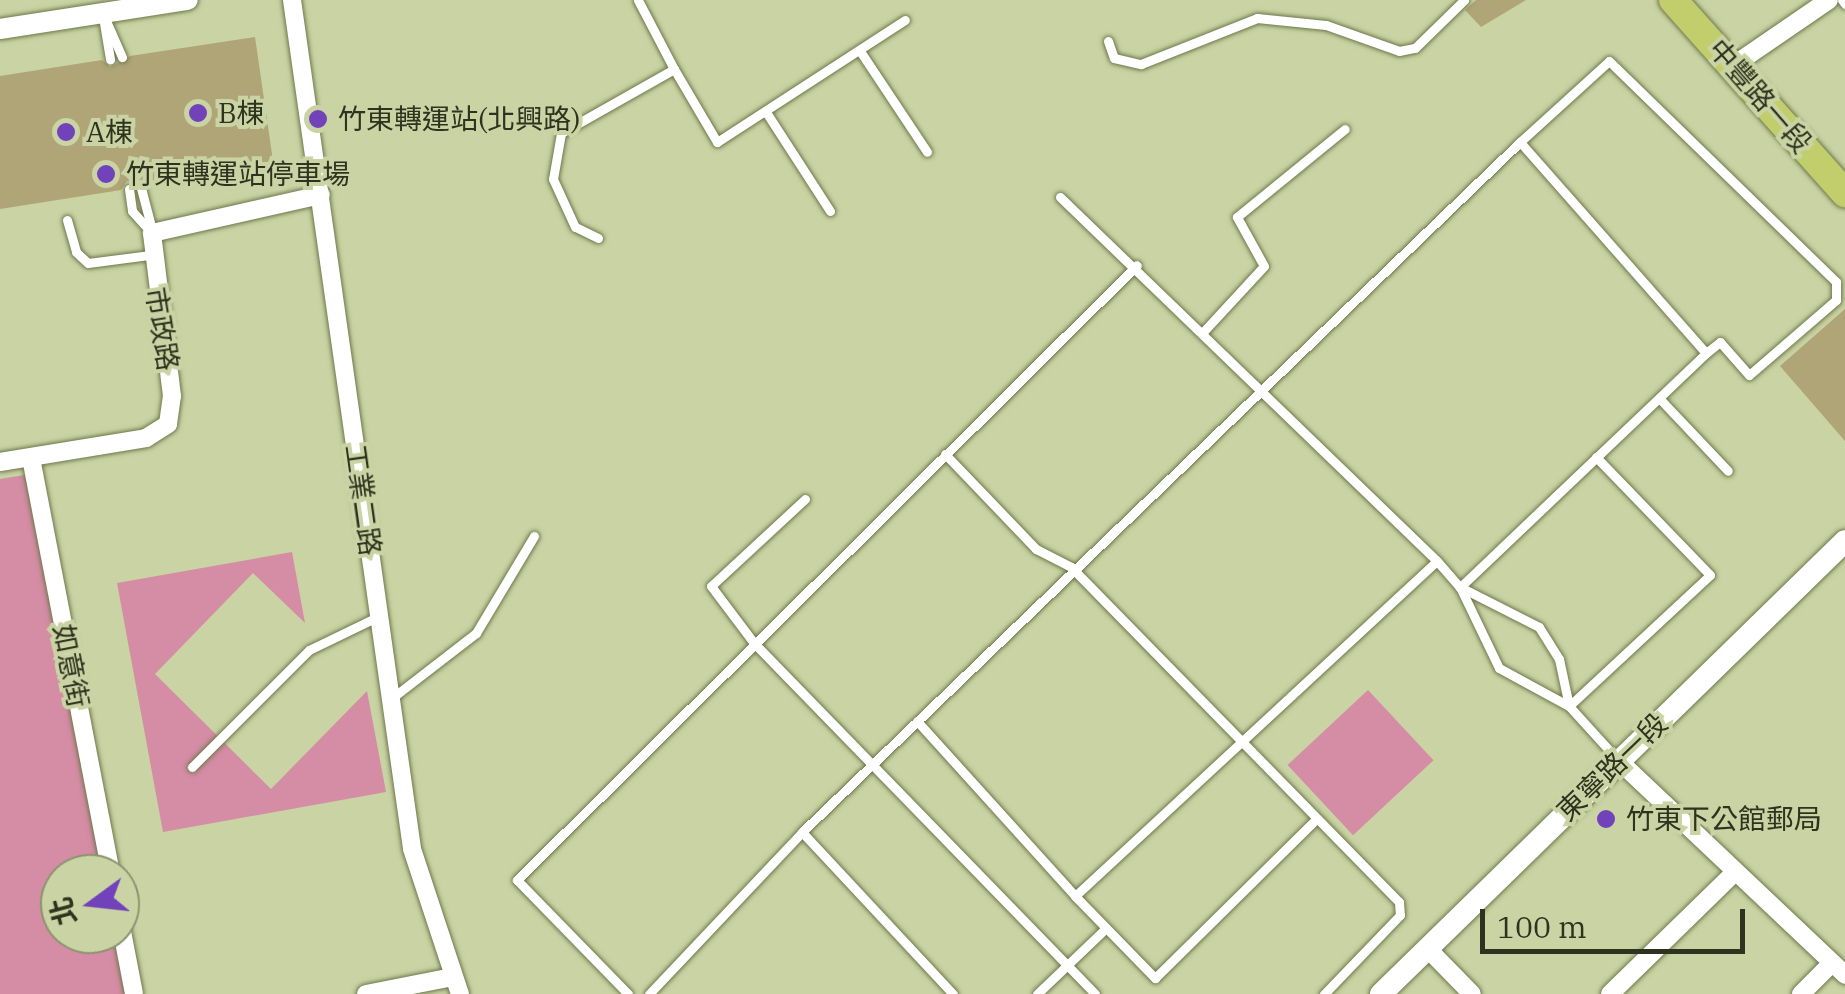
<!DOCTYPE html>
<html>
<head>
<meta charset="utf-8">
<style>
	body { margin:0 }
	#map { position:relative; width:1845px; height:994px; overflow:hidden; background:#c9d3a3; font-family:"IBM Plex Serif","Noto Sans TC",serif }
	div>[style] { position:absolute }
	.green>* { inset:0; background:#d58ca5; transform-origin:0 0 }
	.building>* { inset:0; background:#afa576 }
	.roads { filter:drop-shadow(0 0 2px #6f784c) drop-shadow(0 0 2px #6f784c) }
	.service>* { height:9px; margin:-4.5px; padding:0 4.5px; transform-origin:4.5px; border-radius:4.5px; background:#fff }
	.minor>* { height:18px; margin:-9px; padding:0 9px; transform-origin:9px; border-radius:9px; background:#fff }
	.tertiary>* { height:20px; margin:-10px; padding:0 10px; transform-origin:10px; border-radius:10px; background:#fff }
	.secondary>* { height:22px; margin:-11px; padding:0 11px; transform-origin:11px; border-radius:11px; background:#fff }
	.primary>* { height:28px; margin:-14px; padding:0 14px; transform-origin:14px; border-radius:14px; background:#c2cd6b }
	.dots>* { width:28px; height:28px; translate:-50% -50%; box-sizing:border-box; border:5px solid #c9d3a3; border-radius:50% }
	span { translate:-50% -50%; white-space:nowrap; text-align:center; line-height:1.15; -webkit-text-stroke:8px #c9d3a3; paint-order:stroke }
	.street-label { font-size:28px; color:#2e321f }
	.poi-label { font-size:28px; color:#2e321f }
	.left { translate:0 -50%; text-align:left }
	.north { position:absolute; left:40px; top:854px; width:100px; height:100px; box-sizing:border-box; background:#c9d3a3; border:2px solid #8b936e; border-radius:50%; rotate:255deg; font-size:28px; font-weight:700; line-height:40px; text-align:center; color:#2e321f }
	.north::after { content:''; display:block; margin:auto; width:35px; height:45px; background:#7142ba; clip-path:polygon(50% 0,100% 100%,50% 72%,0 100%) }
	.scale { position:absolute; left:1480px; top:909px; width:265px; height:45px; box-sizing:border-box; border:5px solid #2e321f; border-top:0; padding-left:12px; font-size:30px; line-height:35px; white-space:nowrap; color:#2e321f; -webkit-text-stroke:8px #c9d3a3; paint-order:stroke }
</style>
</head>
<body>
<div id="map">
	<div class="green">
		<div style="clip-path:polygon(25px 475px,104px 874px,60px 874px,60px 934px,116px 934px,128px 994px,0 994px,0 479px)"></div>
		<div style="clip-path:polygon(292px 552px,305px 623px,253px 573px,155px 674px,271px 789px,367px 691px,386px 792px,163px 832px,117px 583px)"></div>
		<div style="left:1368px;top:690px;width:96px;height:110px;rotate:47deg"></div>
	</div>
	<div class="building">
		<div style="clip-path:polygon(1476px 0,1526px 0,1481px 27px,1465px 10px)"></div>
		<div style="clip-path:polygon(255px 37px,274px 168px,149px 187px,127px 181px,121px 190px,0 209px,0 76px,102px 60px,110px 67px,130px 56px)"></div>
		<div style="clip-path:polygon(1845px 309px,1845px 441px,1780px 366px)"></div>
	</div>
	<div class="roads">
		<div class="service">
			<div style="left:1842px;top:0;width:5px;rotate:53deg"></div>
			<div style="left:104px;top:16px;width:45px;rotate:66.3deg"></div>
			<div style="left:103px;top:17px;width:43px;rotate:80.5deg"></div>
			<div style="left:1108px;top:41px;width:18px;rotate:71deg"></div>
			<div style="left:1114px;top:58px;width:28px;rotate:13deg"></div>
			<div style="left:1141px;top:64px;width:125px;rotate:-21.6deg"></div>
			<div style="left:1257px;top:18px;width:69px;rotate:5.8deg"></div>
			<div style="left:1326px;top:25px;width:77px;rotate:19.6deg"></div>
			<div style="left:1399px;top:51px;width:16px;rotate:-11deg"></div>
			<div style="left:1415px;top:48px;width:69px;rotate:-44.4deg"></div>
			<div style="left:860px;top:51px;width:121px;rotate:56.4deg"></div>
			<div style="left:674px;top:69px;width:85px;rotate:59.5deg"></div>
			<div style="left:717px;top:142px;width:224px;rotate:-33deg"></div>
			<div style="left:766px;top:112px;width:118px;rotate:57.1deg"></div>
			<div style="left:1520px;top:142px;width:120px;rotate:-42.3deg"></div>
			<div style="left:1609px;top:61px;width:317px;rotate:44.2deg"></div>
			<div style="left:1836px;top:282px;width:18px;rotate:90deg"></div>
			<div style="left:1836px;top:300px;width:115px;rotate:139.2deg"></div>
			<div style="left:1749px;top:375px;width:44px;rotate:-131.3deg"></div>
			<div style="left:1720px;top:342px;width:18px;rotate:142deg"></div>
			<div style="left:141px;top:188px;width:43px;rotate:75.3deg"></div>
			<div style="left:129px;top:189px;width:22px;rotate:82deg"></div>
			<div style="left:132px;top:211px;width:30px;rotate:48deg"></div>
			<div style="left:1060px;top:197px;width:524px;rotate:43.99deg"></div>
			<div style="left:67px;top:220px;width:33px;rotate:74deg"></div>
			<div style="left:76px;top:252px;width:16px;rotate:43deg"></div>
			<div style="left:88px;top:263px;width:63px;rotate:-7.4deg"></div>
			<div style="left:598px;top:238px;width:25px;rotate:-154deg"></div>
			<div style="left:575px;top:227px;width:53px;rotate:-114.6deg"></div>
			<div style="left:553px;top:179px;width:47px;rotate:-80.1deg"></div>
			<div style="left:561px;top:133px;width:130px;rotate:-29.5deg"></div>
			<div style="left:674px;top:69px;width:78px;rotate:-117.6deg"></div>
			<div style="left:1204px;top:331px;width:88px;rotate:-47.3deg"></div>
			<div style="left:1264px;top:266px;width:56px;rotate:-118.9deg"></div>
			<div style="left:1237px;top:217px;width:139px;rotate:-39.2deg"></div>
			<div style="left:1659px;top:398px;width:100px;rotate:46.6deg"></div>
			<div style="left:945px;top:454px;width:132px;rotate:46.2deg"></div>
			<div style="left:1036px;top:549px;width:39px;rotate:27deg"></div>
			<div style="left:1071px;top:567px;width:469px;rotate:45.6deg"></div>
			<div style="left:1399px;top:902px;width:13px;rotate:86deg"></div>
			<div style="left:1400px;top:915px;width:110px;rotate:133.9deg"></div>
			<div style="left:1596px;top:457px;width:164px;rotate:46deg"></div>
			<div style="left:1710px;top:575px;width:192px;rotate:137.1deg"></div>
			<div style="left:1569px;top:706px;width:73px;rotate:47.8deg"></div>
			<div style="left:805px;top:499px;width:128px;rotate:137.2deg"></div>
			<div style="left:711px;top:586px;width:71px;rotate:53deg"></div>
			<div style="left:754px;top:643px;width:489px;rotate:45.8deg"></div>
			<div style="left:392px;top:698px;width:106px;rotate:-37.7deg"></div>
			<div style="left:476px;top:633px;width:113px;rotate:-59.1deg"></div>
			<div style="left:917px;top:721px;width:236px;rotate:47.9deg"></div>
			<div style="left:1075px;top:896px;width:493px;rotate:-42.8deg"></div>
			<div style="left:1437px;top:561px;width:35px;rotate:49deg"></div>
			<div style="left:1460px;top:587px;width:90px;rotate:64.3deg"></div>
			<div style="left:1499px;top:668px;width:80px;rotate:28.5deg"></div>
			<div style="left:1569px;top:706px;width:48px;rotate:-102deg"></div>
			<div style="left:1559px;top:659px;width:38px;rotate:-122deg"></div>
			<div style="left:1539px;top:627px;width:89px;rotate:-153.1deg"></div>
			<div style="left:192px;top:767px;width:165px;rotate:-45deg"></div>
			<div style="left:309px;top:650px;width:78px;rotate:-25.9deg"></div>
			<div style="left:1075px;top:896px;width:115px;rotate:45.7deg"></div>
			<div style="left:1155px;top:978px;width:225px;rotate:-44.6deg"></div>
			<div style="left:628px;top:994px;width:159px;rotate:-134.2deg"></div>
			<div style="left:517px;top:880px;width:873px;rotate:-44.77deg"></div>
			<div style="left:649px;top:994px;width:223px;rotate:-46.6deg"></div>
			<div style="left:953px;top:994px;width:221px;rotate:-133deg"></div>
			<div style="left:802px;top:832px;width:996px;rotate:-43.86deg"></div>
			<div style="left:1520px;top:142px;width:281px;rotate:48.6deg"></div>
			<div style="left:1706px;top:353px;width:340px;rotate:136.4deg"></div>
			<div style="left:1037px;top:994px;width:94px;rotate:-43.7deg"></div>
		</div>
		<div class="minor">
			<div style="left:292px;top:0;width:857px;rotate:81.95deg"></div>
			<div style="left:412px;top:849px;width:153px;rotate:71.7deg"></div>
			<div style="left:1734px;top:65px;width:115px;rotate:-34.4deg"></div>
			<div style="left:31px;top:458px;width:424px;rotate:79.1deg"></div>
			<div style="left:0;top:462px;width:148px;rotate:-9.3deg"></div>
			<div style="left:146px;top:438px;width:26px;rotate:-32deg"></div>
			<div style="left:168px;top:424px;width:28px;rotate:-82deg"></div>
			<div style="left:172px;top:396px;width:164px;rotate:-97deg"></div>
			<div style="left:152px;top:233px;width:173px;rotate:-12.7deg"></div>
			<div style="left:1618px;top:760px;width:313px;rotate:43.4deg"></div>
			<div style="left:120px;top:921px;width:74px;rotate:79.1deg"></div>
			<div style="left:1427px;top:948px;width:64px;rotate:45.6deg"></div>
			<div style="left:366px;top:994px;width:89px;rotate:-11.1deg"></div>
			<div style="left:1610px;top:994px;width:172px;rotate:-44.3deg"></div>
			<div style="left:1801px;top:994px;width:40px;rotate:-45deg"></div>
		</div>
		<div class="tertiary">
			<div style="left:0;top:29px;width:190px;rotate:-8.8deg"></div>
		</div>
		<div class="secondary">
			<div style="left:1381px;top:994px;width:648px;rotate:-44.31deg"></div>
		</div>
		<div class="primary">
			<div style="left:1673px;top:0;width:259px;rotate:48.3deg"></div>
		</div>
	</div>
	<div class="dots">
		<div style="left:198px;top:113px;background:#7142ba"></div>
		<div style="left:318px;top:119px;background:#7142ba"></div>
		<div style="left:66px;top:132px;background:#7142ba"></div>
		<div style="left:106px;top:174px;background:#7142ba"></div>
		<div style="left:1606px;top:819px;background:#7142ba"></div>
	</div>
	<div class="street-label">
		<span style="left:1760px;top:96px;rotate:49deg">中豐路一段</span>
		<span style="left:162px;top:329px;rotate:81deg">市政路</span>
		<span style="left:363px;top:500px;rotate:82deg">工業二路</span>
		<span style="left:71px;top:666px;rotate:79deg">如意街</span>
		<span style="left:1612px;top:767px;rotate:-44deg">東寧路一段</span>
	</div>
	<div class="poi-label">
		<span class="left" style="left:218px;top:113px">B棟</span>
		<span class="left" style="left:338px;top:119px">竹東轉運站(北興路)</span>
		<span class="left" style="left:86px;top:132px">A棟</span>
		<span class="left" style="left:126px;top:174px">竹東轉運站停車場</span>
		<span class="left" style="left:1626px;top:819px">竹東下公館郵局</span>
	</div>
	<div class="north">北</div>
	<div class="scale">100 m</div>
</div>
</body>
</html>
